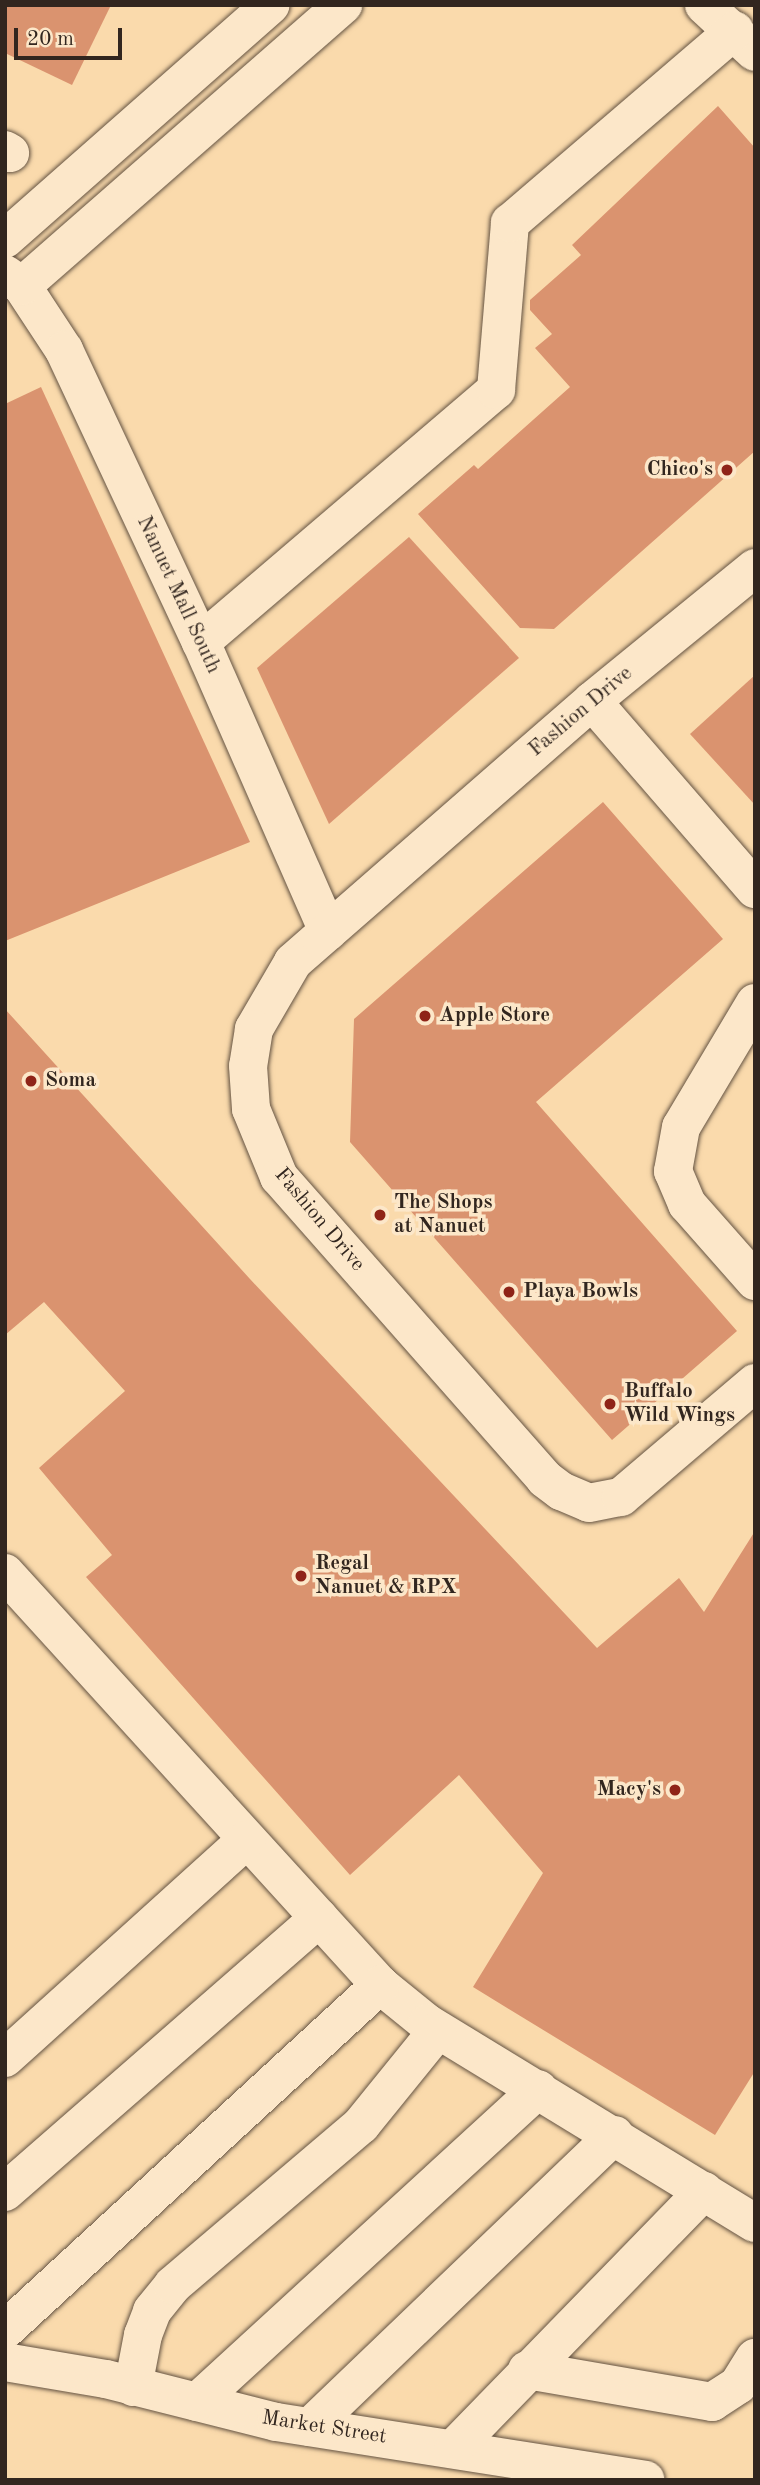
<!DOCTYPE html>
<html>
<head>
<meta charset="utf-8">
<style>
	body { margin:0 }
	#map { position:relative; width:760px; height:2485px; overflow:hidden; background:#fadaac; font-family:"Old Standard TT",serif }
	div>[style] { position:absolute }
	.building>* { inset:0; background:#da936f }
	.roads { filter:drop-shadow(0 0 2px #645342) drop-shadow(0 0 2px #645342) }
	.minor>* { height:38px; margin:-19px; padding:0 19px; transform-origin:19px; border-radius:19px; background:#fce7c9 }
	.dots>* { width:19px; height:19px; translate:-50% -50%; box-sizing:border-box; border:4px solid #fce7c9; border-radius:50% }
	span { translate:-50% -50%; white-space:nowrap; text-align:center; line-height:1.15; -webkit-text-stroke:7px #fce7c9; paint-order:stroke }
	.poi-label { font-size:21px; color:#32261f; font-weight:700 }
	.right { translate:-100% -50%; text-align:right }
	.left { translate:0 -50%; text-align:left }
	.street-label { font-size:21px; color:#32261f }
	.frame { position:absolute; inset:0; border:7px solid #32261f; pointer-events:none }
	.scale { position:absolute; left:14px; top:28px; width:108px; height:32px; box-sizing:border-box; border:4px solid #32261f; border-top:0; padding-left:9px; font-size:21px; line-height:24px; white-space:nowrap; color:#32261f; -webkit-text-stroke:5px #fce7c9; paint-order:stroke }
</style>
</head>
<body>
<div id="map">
	<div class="building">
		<div style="clip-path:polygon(5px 5px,111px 5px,72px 85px,5px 53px)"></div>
		<div style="clip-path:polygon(718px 106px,755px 148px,755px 451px,554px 629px,520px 628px,418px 514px,474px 465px,478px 469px,570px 387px,535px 348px,552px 334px,530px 310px,530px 300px,581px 255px,572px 245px)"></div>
		<div style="clip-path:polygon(41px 387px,250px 842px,5px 941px,5px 404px)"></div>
		<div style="clip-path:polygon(409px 537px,519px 658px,329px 824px,257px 668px)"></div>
		<div style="clip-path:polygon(755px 675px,755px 805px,690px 734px)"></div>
		<div style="clip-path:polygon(603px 802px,723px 939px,536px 1102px,737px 1331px,612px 1440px,350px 1142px,354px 1019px)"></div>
		<div style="clip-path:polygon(5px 1009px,250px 1279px,597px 1648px,679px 1578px,704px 1612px,755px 1531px,755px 2071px,715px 2135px,473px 1987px,543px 1873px,459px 1775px,350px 1875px,86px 1577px,112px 1555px,39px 1468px,125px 1391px,44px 1302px,5px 1335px)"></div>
	</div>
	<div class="roads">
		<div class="minor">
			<div style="left:704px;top:5px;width:69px;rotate:42.7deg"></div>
			<div style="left:5px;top:150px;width:6px;rotate:31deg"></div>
			<div style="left:5px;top:239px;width:354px;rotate:-41.4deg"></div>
			<div style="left:5px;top:274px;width:21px;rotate:35deg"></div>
			<div style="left:22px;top:286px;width:77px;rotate:56.7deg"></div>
			<div style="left:64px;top:350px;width:323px;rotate:64.9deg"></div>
			<div style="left:201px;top:642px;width:316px;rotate:66.3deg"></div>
			<div style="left:22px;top:286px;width:427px;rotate:-41.2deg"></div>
			<div style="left:755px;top:568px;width:210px;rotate:140.8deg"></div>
			<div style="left:592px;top:701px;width:397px;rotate:138.9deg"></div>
			<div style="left:293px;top:962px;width:78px;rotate:120.2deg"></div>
			<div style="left:254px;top:1029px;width:37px;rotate:99deg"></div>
			<div style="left:248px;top:1066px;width:43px;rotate:86deg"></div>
			<div style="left:251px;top:1109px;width:74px;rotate:67.6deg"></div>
			<div style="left:279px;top:1177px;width:402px;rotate:48.6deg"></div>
			<div style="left:545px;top:1479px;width:20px;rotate:37deg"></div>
			<div style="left:561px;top:1491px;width:30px;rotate:23deg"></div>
			<div style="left:589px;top:1503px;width:33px;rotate:-11deg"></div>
			<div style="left:621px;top:1497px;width:176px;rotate:-40.4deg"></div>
			<div style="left:201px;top:642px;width:388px;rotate:-40.5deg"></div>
			<div style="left:496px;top:390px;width:168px;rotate:-85.2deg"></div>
			<div style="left:510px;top:223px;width:296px;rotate:-40.6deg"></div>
			<div style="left:592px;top:701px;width:249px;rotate:49.1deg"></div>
			<div style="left:755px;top:1003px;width:144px;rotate:120.8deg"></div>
			<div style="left:681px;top:1127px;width:45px;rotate:100.3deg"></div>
			<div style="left:673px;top:1171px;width:36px;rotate:67deg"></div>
			<div style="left:687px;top:1204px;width:103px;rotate:48.6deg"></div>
			<div style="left:5px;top:1573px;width:557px;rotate:47.69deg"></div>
			<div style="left:380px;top:1985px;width:60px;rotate:39deg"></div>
			<div style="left:427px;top:2023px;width:384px;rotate:31.4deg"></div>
			<div style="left:5px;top:2058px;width:326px;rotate:-42.1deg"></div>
			<div style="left:5px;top:2192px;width:417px;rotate:-41.1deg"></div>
			<div style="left:5px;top:2330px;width:510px;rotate:-42.61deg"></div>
			<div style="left:5px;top:2362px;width:102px;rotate:9.6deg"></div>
			<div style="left:106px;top:2379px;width:175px;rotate:14.2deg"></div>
			<div style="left:276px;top:2422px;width:374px;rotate:8.9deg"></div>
			<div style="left:527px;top:2370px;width:188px;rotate:9.8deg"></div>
			<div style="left:712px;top:2402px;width:31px;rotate:-33deg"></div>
			<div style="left:738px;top:2385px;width:32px;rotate:-58deg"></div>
			<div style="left:133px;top:2387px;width:53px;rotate:-79.1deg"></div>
			<div style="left:143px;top:2335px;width:26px;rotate:-69deg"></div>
			<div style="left:152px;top:2311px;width:33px;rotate:-51deg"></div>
			<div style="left:173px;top:2285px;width:247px;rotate:-40.4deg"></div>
			<div style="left:361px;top:2125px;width:122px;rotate:-51deg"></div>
			<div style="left:197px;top:2402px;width:463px;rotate:-42.5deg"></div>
			<div style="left:310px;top:2427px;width:422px;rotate:-43.8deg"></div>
			<div style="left:453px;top:2449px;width:360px;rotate:-45.8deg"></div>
		</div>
	</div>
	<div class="dots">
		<div style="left:727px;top:470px;background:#8f2418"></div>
		<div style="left:425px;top:1016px;background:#8f2418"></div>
		<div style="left:31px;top:1081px;background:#8f2418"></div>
		<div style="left:380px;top:1215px;background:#8f2418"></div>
		<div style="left:509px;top:1292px;background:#8f2418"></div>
		<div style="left:610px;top:1404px;background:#8f2418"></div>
		<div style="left:301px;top:1576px;background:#8f2418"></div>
		<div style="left:675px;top:1790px;background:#8f2418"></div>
	</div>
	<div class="poi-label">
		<span class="right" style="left:713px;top:470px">Chico's</span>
		<span class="left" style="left:439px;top:1016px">Apple Store</span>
		<span class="left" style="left:45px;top:1081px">Soma</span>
		<span class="left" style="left:394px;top:1215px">The Shops<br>at Nanuet</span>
		<span class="left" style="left:523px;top:1292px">Playa Bowls</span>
		<span class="left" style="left:624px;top:1404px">Buffalo<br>Wild Wings</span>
		<span class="left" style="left:315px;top:1576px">Regal<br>Nanuet &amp; RPX</span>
		<span class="right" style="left:661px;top:1790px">Macy's</span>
	</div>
	<div class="street-label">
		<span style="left:178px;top:595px;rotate:65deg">Nanuet Mall South</span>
		<span style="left:581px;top:712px;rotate:-40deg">Fashion Drive</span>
		<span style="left:319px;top:1220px;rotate:50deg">Fashion Drive</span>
		<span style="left:324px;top:2428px;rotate:9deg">Market Street</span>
	</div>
	<div class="frame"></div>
	<div class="scale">20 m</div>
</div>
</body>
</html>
